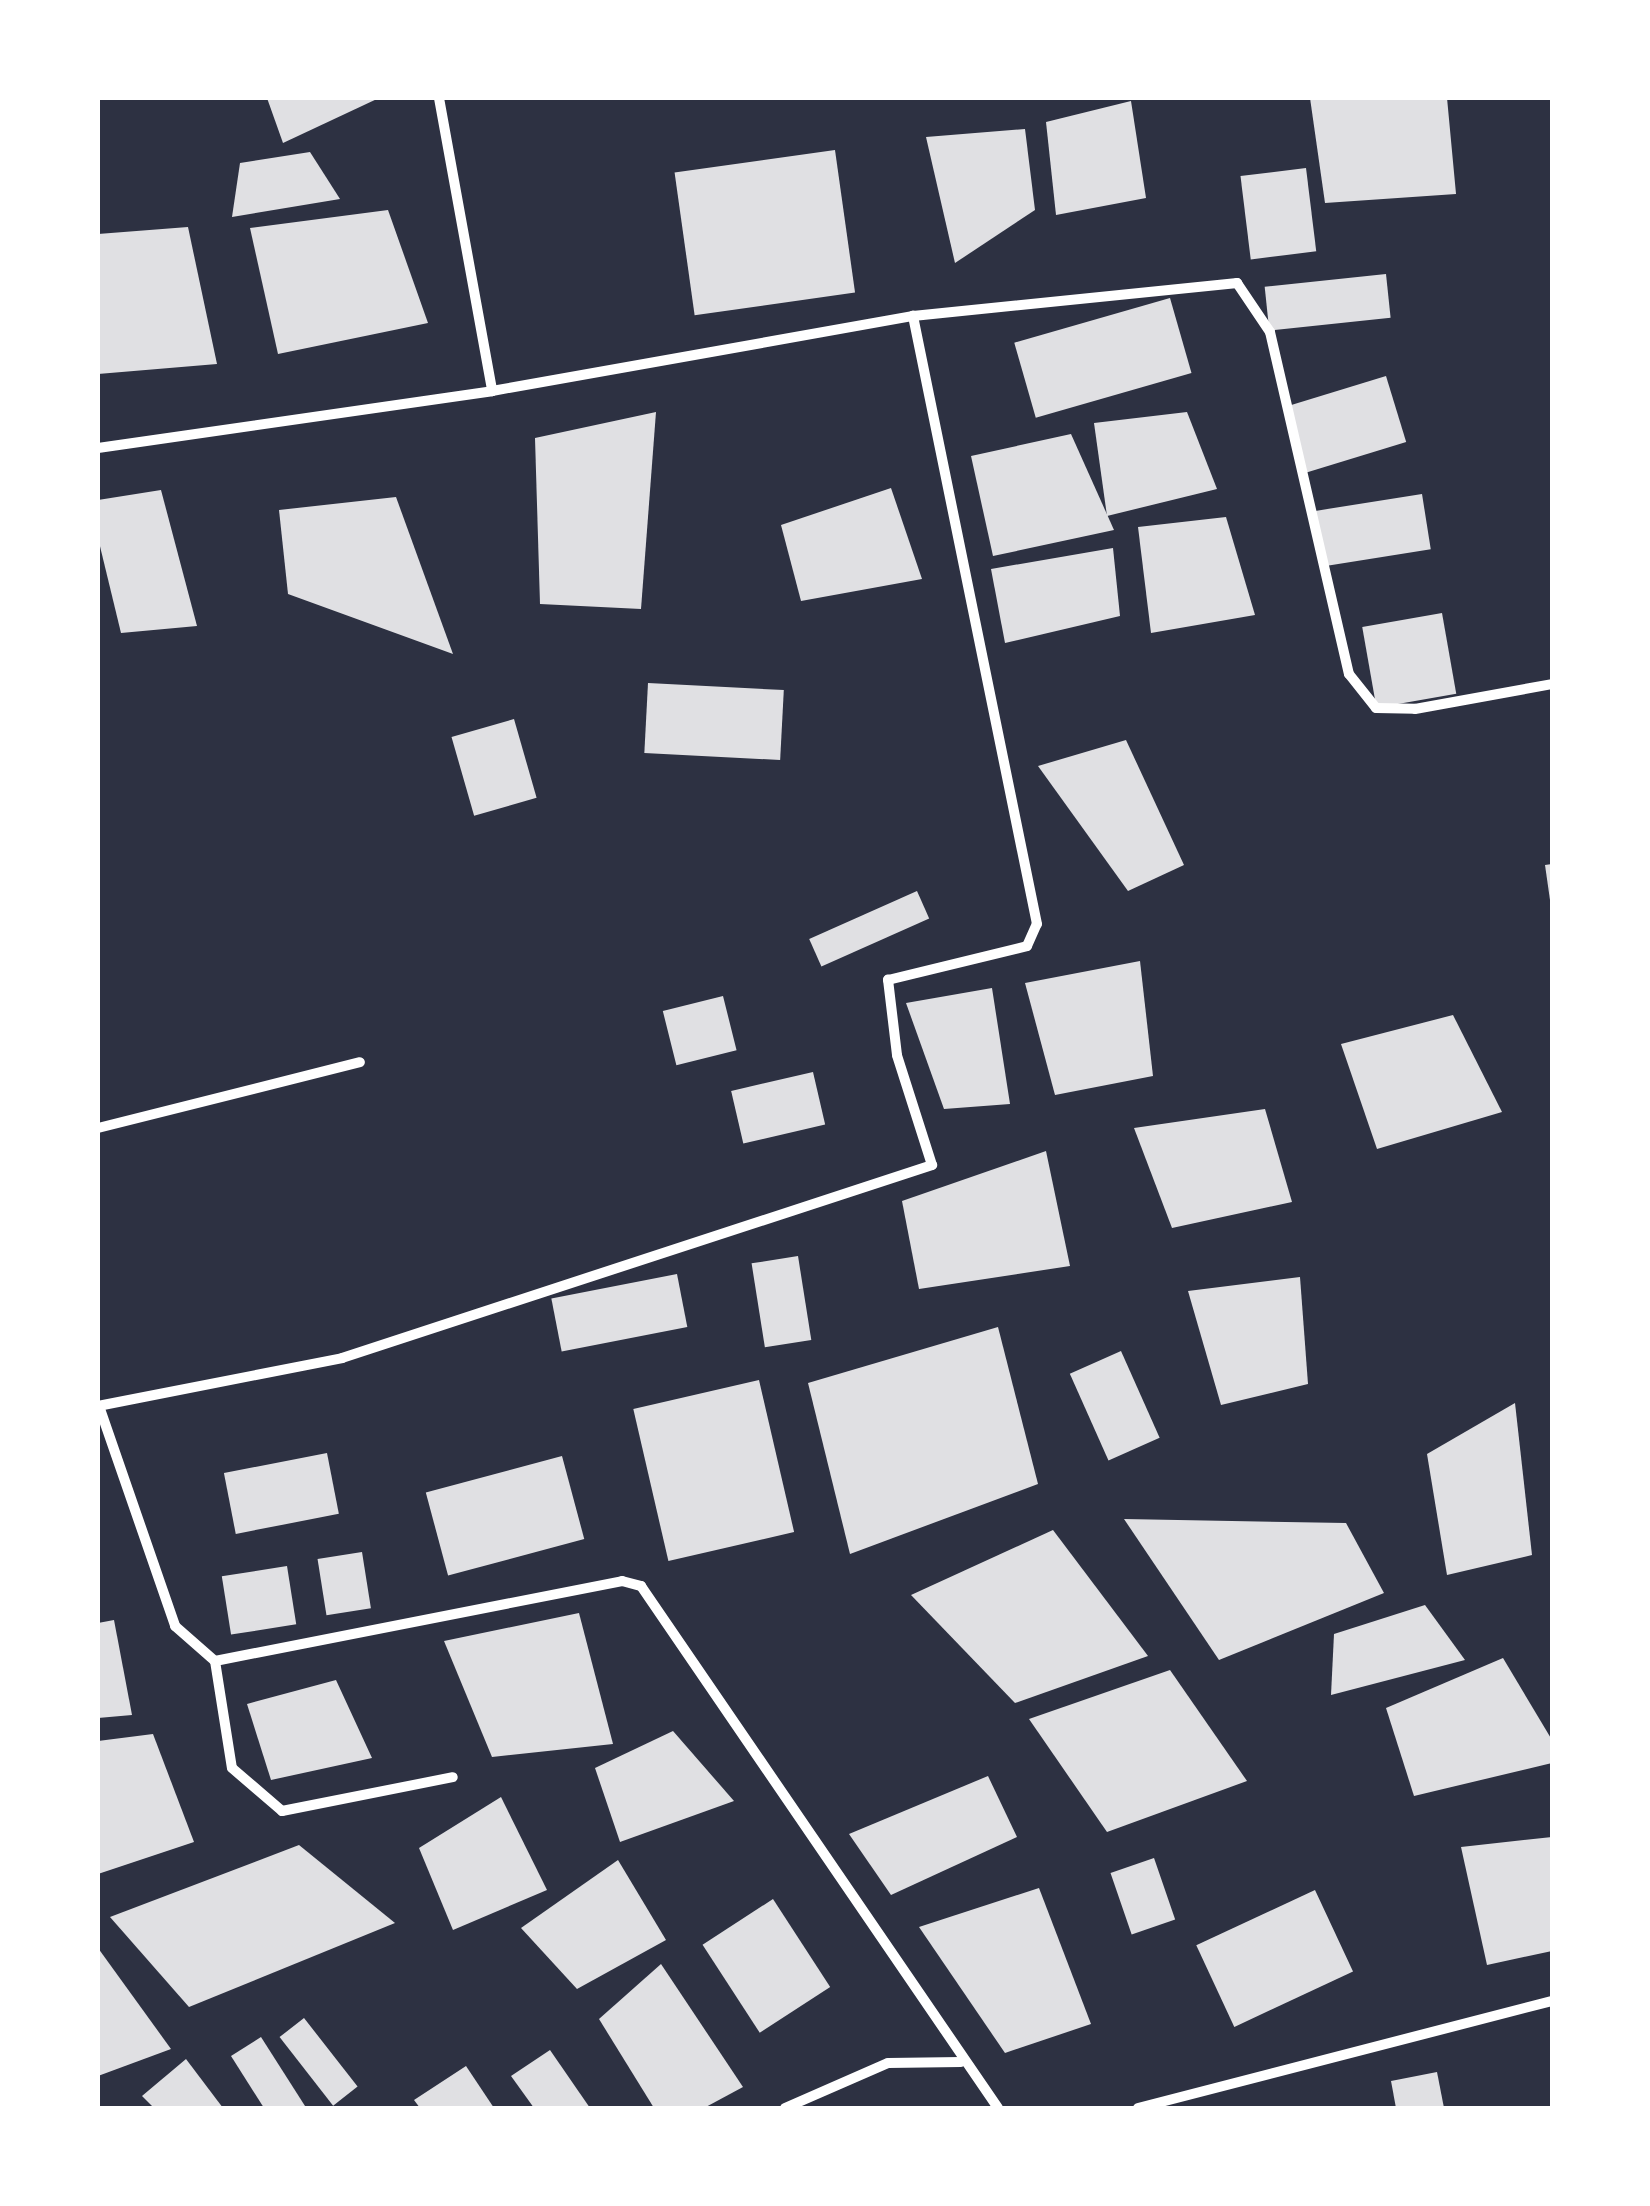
<!DOCTYPE html>
<html>
<head>
<meta charset="utf-8">
<style>
	body { margin:0 }
	#map { position:relative; width:1650px; height:2206px; overflow:hidden; background:#2d3142; font-family:Karla,sans-serif }
	div>[style] { position:absolute }
	.building>* { inset:0; background:#e0e0e3; transform-origin:0 0 }
	.minor>* { height:10px; margin:-5px; padding:0 5px; transform-origin:5px; border-radius:5px; background:#fff }
	span { translate:-50% -50%; white-space:nowrap; text-align:center; line-height:1.15; -webkit-text-stroke:10px #fff; paint-order:stroke }
	.frame { position:absolute; inset:0; border:100px solid #fff; pointer-events:none }
</style>
</head>
<body>
<div id="map">
	<div class="building">
		<div style="clip-path:polygon(267px 98px,379px 98px,283px 143px)"></div>
		<div style="clip-path:polygon(1310px 98px,1447px 98px,1456px 194px,1325px 203px)"></div>
		<div style="clip-path:polygon(1131px 101px,1146px 198px,1056px 215px,1046px 122px)"></div>
		<div style="clip-path:polygon(1025px 129px,1035px 210px,955px 263px,926px 137px)"></div>
		<div style="left:835px;top:150px;width:144px;height:162px;rotate:82deg"></div>
		<div style="clip-path:polygon(310px 152px,340px 199px,232px 217px,240px 163px)"></div>
		<div style="left:1306px;top:168px;width:84px;height:66px;rotate:83deg"></div>
		<div style="clip-path:polygon(388px 210px,428px 323px,278px 354px,250px 228px)"></div>
		<div style="clip-path:polygon(188px 227px,217px 364px,98px 374px,98px 234px)"></div>
		<div style="left:1386px;top:274px;width:44px;height:122px;rotate:84deg"></div>
		<div style="left:1170px;top:298px;width:78px;height:162px;rotate:74deg"></div>
		<div style="left:1386px;top:376px;width:69px;height:105px;rotate:73deg"></div>
		<div style="clip-path:polygon(656px 412px,641px 609px,540px 604px,535px 438px)"></div>
		<div style="clip-path:polygon(1187px 412px,1217px 489px,1107px 516px,1094px 423px)"></div>
		<div style="clip-path:polygon(1071px 434px,1114px 530px,993px 556px,971px 456px)"></div>
		<div style="clip-path:polygon(891px 488px,922px 579px,801px 601px,781px 525px)"></div>
		<div style="clip-path:polygon(161px 490px,197px 626px,121px 633px,98px 538px,98px 500px)"></div>
		<div style="left:1422px;top:494px;width:56px;height:108px;rotate:81deg"></div>
		<div style="clip-path:polygon(396px 497px,453px 654px,288px 594px,279px 510px)"></div>
		<div style="clip-path:polygon(1226px 517px,1255px 615px,1151px 633px,1138px 527px)"></div>
		<div style="clip-path:polygon(1113px 548px,1120px 616px,1005px 643px,991px 569px)"></div>
		<div style="left:1442px;top:613px;width:82px;height:81px;rotate:80deg"></div>
		<div style="left:648px;top:683px;width:136px;height:70px;rotate:3deg"></div>
		<div style="left:514px;top:719px;width:82px;height:65px;rotate:74deg"></div>
		<div style="clip-path:polygon(1126px 740px,1184px 865px,1128px 891px,1038px 766px)"></div>
		<div style="clip-path:polygon(1552px 864px,1552px 900px,1550px 900px,1545px 865px)"></div>
		<div style="left:917px;top:891px;width:30px;height:118px;rotate:66deg"></div>
		<div style="clip-path:polygon(1140px 961px,1153px 1076px,1055px 1095px,1025px 983px)"></div>
		<div style="clip-path:polygon(992px 988px,1010px 1104px,944px 1109px,906px 1003px)"></div>
		<div style="left:723px;top:996px;width:56px;height:62px;rotate:76deg"></div>
		<div style="clip-path:polygon(1453px 1015px,1502px 1112px,1377px 1149px,1341px 1044px)"></div>
		<div style="left:813px;top:1072px;width:54px;height:84px;rotate:77deg"></div>
		<div style="clip-path:polygon(1265px 1109px,1292px 1202px,1172px 1228px,1134px 1128px)"></div>
		<div style="clip-path:polygon(1046px 1151px,1070px 1266px,919px 1289px,902px 1201px)"></div>
		<div style="left:798px;top:1256px;width:85px;height:47px;rotate:81deg"></div>
		<div style="left:677px;top:1274px;width:54px;height:128px;rotate:79deg"></div>
		<div style="clip-path:polygon(1300px 1277px,1308px 1384px,1221px 1405px,1188px 1291px)"></div>
		<div style="clip-path:polygon(998px 1327px,1038px 1484px,850px 1554px,808px 1383px)"></div>
		<div style="left:1121px;top:1351px;width:95px;height:56px;rotate:66deg"></div>
		<div style="left:759px;top:1380px;width:156px;height:129px;rotate:77deg"></div>
		<div style="clip-path:polygon(1515px 1403px,1532px 1555px,1447px 1575px,1427px 1454px)"></div>
		<div style="left:327px;top:1453px;width:62px;height:105px;rotate:79deg"></div>
		<div style="left:562px;top:1456px;width:86px;height:141px;rotate:75deg"></div>
		<div style="clip-path:polygon(1124px 1519px,1346px 1523px,1384px 1593px,1219px 1660px)"></div>
		<div style="clip-path:polygon(1053px 1530px,1148px 1656px,1015px 1703px,911px 1595px)"></div>
		<div style="left:362px;top:1552px;width:57px;height:45px;rotate:81deg"></div>
		<div style="left:287px;top:1566px;width:59px;height:66px;rotate:81deg"></div>
		<div style="clip-path:polygon(1425px 1605px,1465px 1660px,1331px 1695px,1334px 1634px)"></div>
		<div style="clip-path:polygon(579px 1613px,613px 1744px,492px 1757px,444px 1641px)"></div>
		<div style="clip-path:polygon(114px 1620px,132px 1715px,98px 1718px,98px 1623px)"></div>
		<div style="clip-path:polygon(1503px 1658px,1552px 1740px,1552px 1763px,1414px 1796px,1386px 1708px)"></div>
		<div style="clip-path:polygon(1170px 1670px,1247px 1781px,1107px 1832px,1029px 1719px)"></div>
		<div style="clip-path:polygon(336px 1680px,372px 1758px,271px 1780px,247px 1704px)"></div>
		<div style="clip-path:polygon(673px 1731px,734px 1801px,620px 1842px,595px 1768px)"></div>
		<div style="clip-path:polygon(153px 1734px,194px 1842px,98px 1874px,98px 1741px)"></div>
		<div style="clip-path:polygon(988px 1776px,1017px 1837px,891px 1895px,849px 1834px)"></div>
		<div style="clip-path:polygon(501px 1797px,547px 1890px,453px 1930px,419px 1848px)"></div>
		<div style="clip-path:polygon(1552px 1837px,1552px 1951px,1487px 1965px,1461px 1847px)"></div>
		<div style="clip-path:polygon(299px 1845px,395px 1923px,189px 2007px,110px 1917px)"></div>
		<div style="left:1154px;top:1858px;width:65px;height:46px;rotate:71deg"></div>
		<div style="clip-path:polygon(618px 1860px,666px 1940px,577px 1989px,521px 1928px)"></div>
		<div style="clip-path:polygon(1039px 1888px,1091px 2024px,1005px 2053px,919px 1927px)"></div>
		<div style="left:1315px;top:1890px;width:90px;height:131px;rotate:65deg"></div>
		<div style="left:773px;top:1899px;width:105px;height:84px;rotate:57deg"></div>
		<div style="clip-path:polygon(98px 1948px,171px 2049px,98px 2076px)"></div>
		<div style="clip-path:polygon(661px 1964px,743px 2087px,704px 2108px,654px 2108px,599px 2019px)"></div>
		<div style="left:304px;top:2018px;width:87px;height:31px;rotate:52deg"></div>
		<div style="clip-path:polygon(261px 2037px,305px 2106px,301px 2108px,264px 2108px,231px 2056px)"></div>
		<div style="clip-path:polygon(550px 2050px,590px 2108px,534px 2108px,511px 2076px)"></div>
		<div style="clip-path:polygon(186px 2059px,223px 2108px,154px 2108px,142px 2096px)"></div>
		<div style="clip-path:polygon(466px 2066px,494px 2108px,420px 2108px,414px 2100px)"></div>
		<div style="clip-path:polygon(1437px 2072px,1444px 2108px,1396px 2108px,1391px 2081px)"></div>
	</div>
	<div class="minor">
		<div style="left:439px;top:98px;width:298px;rotate:79.7deg"></div>
		<div style="left:98px;top:448px;width:398px;rotate:-8.2deg"></div>
		<div style="left:492px;top:391px;width:428px;rotate:-10.1deg"></div>
		<div style="left:913px;top:316px;width:326px;rotate:-5.8deg"></div>
		<div style="left:1237px;top:283px;width:59px;rotate:56deg"></div>
		<div style="left:1270px;top:332px;width:351px;rotate:77deg"></div>
		<div style="left:1349px;top:674px;width:43px;rotate:51.5deg"></div>
		<div style="left:1376px;top:708px;width:39px;rotate:1deg"></div>
		<div style="left:1415px;top:709px;width:139px;rotate:-10.3deg"></div>
		<div style="left:98px;top:1128px;width:270px;rotate:-14.1deg"></div>
		<div style="left:98px;top:1406px;width:249px;rotate:-11.1deg"></div>
		<div style="left:342px;top:1358px;width:621px;rotate:-18.11deg"></div>
		<div style="left:932px;top:1165px;width:115px;rotate:-107.7deg"></div>
		<div style="left:897px;top:1055px;width:76px;rotate:-96.8deg"></div>
		<div style="left:888px;top:980px;width:143px;rotate:-13.7deg"></div>
		<div style="left:1027px;top:946px;width:24px;rotate:-66deg"></div>
		<div style="left:1037px;top:924px;width:621px;rotate:-101.53deg"></div>
		<div style="left:99px;top:1406px;width:233px;rotate:70.9deg"></div>
		<div style="left:175px;top:1626px;width:53px;rotate:41.2deg"></div>
		<div style="left:215px;top:1661px;width:415px;rotate:-11.1deg"></div>
		<div style="left:622px;top:1581px;width:20px;rotate:15deg"></div>
		<div style="left:641px;top:1586px;width:632px;rotate:55.63deg"></div>
		<div style="left:215px;top:1661px;width:108px;rotate:81deg"></div>
		<div style="left:232px;top:1768px;width:66px;rotate:40.7deg"></div>
		<div style="left:282px;top:1811px;width:174px;rotate:-11.2deg"></div>
		<div style="left:785px;top:2108px;width:112px;rotate:-23.6deg"></div>
		<div style="left:888px;top:2063px;width:73px;rotate:-0.8deg"></div>
		<div style="left:1138px;top:2108px;width:428px;rotate:-14.5deg"></div>
	</div>
	<div class="frame"></div>
</div>
</body>
</html>
